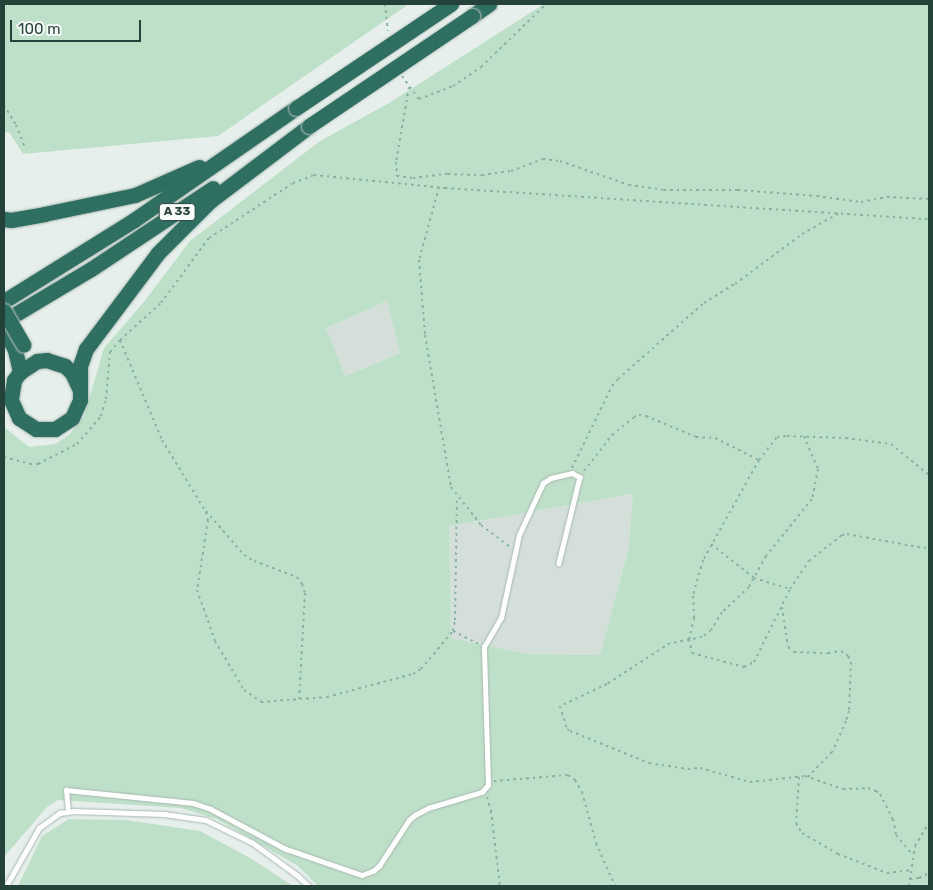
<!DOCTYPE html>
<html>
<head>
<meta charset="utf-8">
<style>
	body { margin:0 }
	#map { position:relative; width:933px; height:890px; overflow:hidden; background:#e6efeb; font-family:Rubik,sans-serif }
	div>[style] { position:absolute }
	.built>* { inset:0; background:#d4dfda }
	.green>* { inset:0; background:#bfe0c8 }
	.path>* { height:2px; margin-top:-1px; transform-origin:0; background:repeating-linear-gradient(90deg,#86b3a5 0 2.5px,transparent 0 6.5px) }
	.roads { filter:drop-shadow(0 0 1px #a8b8b2) drop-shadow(0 0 1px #a8b8b2) }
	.service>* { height:4.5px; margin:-2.25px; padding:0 2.25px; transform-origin:2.25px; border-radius:2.25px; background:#fff }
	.motorway>* { height:15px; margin:-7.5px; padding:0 7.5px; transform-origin:7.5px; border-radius:7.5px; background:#2f6f62 }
	.bridges { filter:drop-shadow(0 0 1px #c2cac8) drop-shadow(0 0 1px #c2cac8) }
	.motorway-bridge>* { height:15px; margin:-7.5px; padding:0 7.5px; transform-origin:7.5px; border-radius:7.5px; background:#2f6f62 }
	span { translate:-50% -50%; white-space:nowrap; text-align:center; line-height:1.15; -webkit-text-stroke:4px #f7fbf9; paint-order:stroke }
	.shield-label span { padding:1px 4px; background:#f7fbf9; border:1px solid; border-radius:4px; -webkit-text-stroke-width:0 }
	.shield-label { font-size:12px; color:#24423a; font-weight:700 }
	.frame { position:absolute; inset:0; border:5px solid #24423a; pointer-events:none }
	.scale { position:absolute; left:10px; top:20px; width:131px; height:22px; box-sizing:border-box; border:2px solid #24423a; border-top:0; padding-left:6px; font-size:15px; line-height:18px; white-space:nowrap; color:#24423a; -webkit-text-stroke:4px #f7fbf9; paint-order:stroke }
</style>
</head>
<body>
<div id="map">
	<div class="built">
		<div style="clip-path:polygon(387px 301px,400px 353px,344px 376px,326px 328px)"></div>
		<div style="clip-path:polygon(634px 494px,629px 547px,600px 655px,527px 654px,451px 638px,449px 526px)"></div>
	</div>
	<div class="green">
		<div style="clip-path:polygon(4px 4px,409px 4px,218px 136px,23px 154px,9px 132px,4px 133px)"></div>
		<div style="clip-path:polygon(evenodd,544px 4px,929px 4px,929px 886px,318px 886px,298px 866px,217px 819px,181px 808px,58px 800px,47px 807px,4px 857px,4px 427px,29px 447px,55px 444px,69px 435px,84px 416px,104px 348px,143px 303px,190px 241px,320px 141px,389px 103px,544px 4px,387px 301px,400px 353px,345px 376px,326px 328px,387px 301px,544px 4px,633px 494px,629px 547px,600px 655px,527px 654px,451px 638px,449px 526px,633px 494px)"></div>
		<div style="clip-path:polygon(69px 819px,126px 820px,200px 831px,250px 858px,293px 886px,18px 886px,42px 836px)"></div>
	</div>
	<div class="path">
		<div style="left:385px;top:4px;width:27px;rotate:84deg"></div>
		<div style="left:402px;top:76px;width:29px;rotate:54deg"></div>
		<div style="left:419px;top:99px;width:36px;rotate:-21deg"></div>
		<div style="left:453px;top:86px;width:34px;rotate:-34deg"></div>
		<div style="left:481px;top:67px;width:91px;rotate:-44.1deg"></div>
		<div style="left:409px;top:87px;width:76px;rotate:99.8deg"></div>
		<div style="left:396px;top:162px;width:14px;rotate:86deg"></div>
		<div style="left:397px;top:176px;width:16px;rotate:7deg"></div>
		<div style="left:413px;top:178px;width:35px;rotate:-7deg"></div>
		<div style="left:448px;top:174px;width:34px;rotate:2deg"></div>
		<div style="left:482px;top:175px;width:29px;rotate:-8deg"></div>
		<div style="left:511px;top:171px;width:34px;rotate:-21deg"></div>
		<div style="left:543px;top:159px;width:17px;rotate:7deg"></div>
		<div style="left:560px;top:161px;width:73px;rotate:19.2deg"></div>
		<div style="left:629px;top:185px;width:35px;rotate:8deg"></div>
		<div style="left:664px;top:190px;width:74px"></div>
		<div style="left:738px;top:190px;width:79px;rotate:4.3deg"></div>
		<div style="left:817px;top:196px;width:44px;rotate:7.8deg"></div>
		<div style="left:861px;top:202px;width:26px;rotate:-11deg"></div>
		<div style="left:887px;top:197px;width:42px;rotate:2.7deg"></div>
		<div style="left:4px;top:105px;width:23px;rotate:59deg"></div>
		<div style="left:16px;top:125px;width:24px;rotate:68deg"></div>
		<div style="left:439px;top:187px;width:76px;rotate:105.3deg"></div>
		<div style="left:419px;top:260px;width:75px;rotate:85.4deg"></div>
		<div style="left:425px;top:335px;width:154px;rotate:80.3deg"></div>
		<div style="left:451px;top:487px;width:48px;rotate:51.7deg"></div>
		<div style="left:481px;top:525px;width:36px;rotate:37deg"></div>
		<div style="left:120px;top:340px;width:108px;rotate:67.2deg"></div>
		<div style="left:162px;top:440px;width:84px;rotate:58.6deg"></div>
		<div style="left:206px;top:512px;width:8px;rotate:76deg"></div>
		<div style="left:208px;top:520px;width:71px;rotate:98.9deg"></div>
		<div style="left:197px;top:590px;width:54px;rotate:70.6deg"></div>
		<div style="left:215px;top:641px;width:57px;rotate:59.4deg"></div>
		<div style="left:244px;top:690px;width:21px;rotate:35deg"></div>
		<div style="left:261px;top:702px;width:66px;rotate:-4.3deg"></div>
		<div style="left:327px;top:697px;width:89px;rotate:-15deg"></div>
		<div style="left:413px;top:674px;width:9px;rotate:-32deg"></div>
		<div style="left:421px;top:669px;width:50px;rotate:-49.9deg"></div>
		<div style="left:453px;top:631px;width:11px;rotate:-80deg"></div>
		<div style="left:455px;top:620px;width:122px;rotate:-89.1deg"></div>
		<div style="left:804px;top:436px;width:36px;rotate:67deg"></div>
		<div style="left:818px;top:469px;width:31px;rotate:101deg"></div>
		<div style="left:812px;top:499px;width:73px;rotate:128.9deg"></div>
		<div style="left:766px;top:556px;width:35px;rotate:119deg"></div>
		<div style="left:749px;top:587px;width:37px;rotate:137deg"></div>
		<div style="left:722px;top:612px;width:21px;rotate:121deg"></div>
		<div style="left:711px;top:630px;width:11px;rotate:142deg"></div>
		<div style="left:702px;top:637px;width:33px;rotate:169deg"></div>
		<div style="left:670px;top:643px;width:75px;rotate:146.9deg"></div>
		<div style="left:607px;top:684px;width:52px;rotate:154.9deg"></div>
		<div style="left:560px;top:706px;width:24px;rotate:73deg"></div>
		<div style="left:567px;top:729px;width:4px;rotate:34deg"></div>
		<div style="left:570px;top:731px;width:85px;rotate:22.1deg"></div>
		<div style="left:649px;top:763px;width:39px;rotate:9deg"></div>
		<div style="left:688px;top:769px;width:12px;rotate:-5deg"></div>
		<div style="left:700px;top:768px;width:52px;rotate:15.6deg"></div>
		<div style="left:750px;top:782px;width:55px;rotate:-6.2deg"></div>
		<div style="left:805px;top:776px;width:40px;rotate:18.9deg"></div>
		<div style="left:843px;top:789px;width:25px;rotate:-2deg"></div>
		<div style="left:868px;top:788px;width:9px;rotate:21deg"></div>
		<div style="left:876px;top:791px;width:5px;rotate:37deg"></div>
		<div style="left:880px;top:794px;width:28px;rotate:63deg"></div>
		<div style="left:893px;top:819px;width:16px;rotate:79deg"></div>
		<div style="left:896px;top:835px;width:26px;rotate:50deg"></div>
		<div style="left:4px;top:457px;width:27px;rotate:15deg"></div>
		<div style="left:30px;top:464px;width:8px"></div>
		<div style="left:38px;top:464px;width:44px;rotate:-27.1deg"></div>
		<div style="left:77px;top:444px;width:37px;rotate:-49deg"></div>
		<div style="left:101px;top:416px;width:18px;rotate:-74deg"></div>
		<div style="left:106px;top:399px;width:47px;rotate:-85.1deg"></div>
		<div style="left:110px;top:352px;width:16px;rotate:-50deg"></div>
		<div style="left:120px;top:340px;width:55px;rotate:-42.1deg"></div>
		<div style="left:161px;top:303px;width:81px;rotate:-53.6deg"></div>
		<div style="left:209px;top:238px;width:100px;rotate:-33.2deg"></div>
		<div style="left:293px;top:183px;width:22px;rotate:-21deg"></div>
		<div style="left:314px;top:175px;width:132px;rotate:5.7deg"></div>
		<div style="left:445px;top:188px;width:485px;rotate:3.7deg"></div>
		<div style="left:759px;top:460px;width:115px;rotate:119.2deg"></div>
		<div style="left:703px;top:560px;width:37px;rotate:106deg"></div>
		<div style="left:693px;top:596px;width:22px;rotate:87deg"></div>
		<div style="left:694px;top:618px;width:22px;rotate:103deg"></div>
		<div style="left:689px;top:639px;width:14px;rotate:78deg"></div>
		<div style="left:692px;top:653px;width:54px;rotate:15.1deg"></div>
		<div style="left:744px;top:667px;width:11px;rotate:-27deg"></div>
		<div style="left:754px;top:662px;width:81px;rotate:-63.7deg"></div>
		<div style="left:790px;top:589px;width:34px;rotate:-56deg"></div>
		<div style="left:809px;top:561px;width:42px;rotate:-38.2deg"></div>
		<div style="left:842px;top:535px;width:5px;rotate:-11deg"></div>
		<div style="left:847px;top:534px;width:78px;rotate:10.3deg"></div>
		<div style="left:924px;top:548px;width:5px;rotate:-22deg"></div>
		<div style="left:572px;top:468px;width:91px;rotate:-64deg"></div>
		<div style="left:612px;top:386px;width:9px;rotate:-49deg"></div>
		<div style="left:618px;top:379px;width:115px;rotate:-41.5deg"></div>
		<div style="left:704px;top:303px;width:36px;rotate:-32deg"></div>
		<div style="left:735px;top:284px;width:84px;rotate:-36.7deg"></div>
		<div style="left:802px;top:234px;width:43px;rotate:-29.6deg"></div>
		<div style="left:584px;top:471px;width:46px;rotate:-52.1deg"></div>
		<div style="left:612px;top:435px;width:28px;rotate:-39deg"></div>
		<div style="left:634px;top:417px;width:5px;rotate:-22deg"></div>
		<div style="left:639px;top:415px;width:7px;rotate:8deg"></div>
		<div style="left:646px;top:416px;width:54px;rotate:22.8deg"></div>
		<div style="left:696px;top:437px;width:19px;rotate:3deg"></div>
		<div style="left:715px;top:438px;width:49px;rotate:26.6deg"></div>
		<div style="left:759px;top:460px;width:29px;rotate:-52deg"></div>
		<div style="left:777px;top:437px;width:10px;rotate:-6deg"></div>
		<div style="left:787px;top:436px;width:59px;rotate:1.9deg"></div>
		<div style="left:846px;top:438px;width:45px;rotate:7.6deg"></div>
		<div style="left:891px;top:444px;width:49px;rotate:39.2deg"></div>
		<div style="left:206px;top:511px;width:58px;rotate:49.2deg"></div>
		<div style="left:244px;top:555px;width:12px;rotate:31deg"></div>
		<div style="left:254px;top:561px;width:46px;rotate:20.4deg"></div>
		<div style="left:297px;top:577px;width:9px;rotate:54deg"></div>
		<div style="left:302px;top:584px;width:9px;rotate:72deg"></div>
		<div style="left:305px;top:593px;width:106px;rotate:93.2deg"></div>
		<div style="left:711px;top:544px;width:55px;rotate:38.3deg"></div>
		<div style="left:754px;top:578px;width:38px;rotate:17deg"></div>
		<div style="left:782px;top:607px;width:40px;rotate:81.5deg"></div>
		<div style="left:788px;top:647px;width:8px;rotate:40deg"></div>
		<div style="left:794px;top:652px;width:34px;rotate:2deg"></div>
		<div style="left:828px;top:653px;width:13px;rotate:-9deg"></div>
		<div style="left:841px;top:651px;width:9px;rotate:36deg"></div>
		<div style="left:848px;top:656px;width:7px;rotate:63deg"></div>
		<div style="left:851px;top:662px;width:49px;rotate:92.3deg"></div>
		<div style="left:849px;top:711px;width:10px;rotate:107deg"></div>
		<div style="left:846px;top:721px;width:34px;rotate:114deg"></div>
		<div style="left:832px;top:752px;width:35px;rotate:134deg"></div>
		<div style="left:453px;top:631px;width:28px;rotate:27deg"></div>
		<div style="left:799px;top:777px;width:46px;rotate:93.7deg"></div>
		<div style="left:796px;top:823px;width:12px;rotate:59deg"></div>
		<div style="left:802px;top:833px;width:42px;rotate:30.3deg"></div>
		<div style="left:838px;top:854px;width:53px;rotate:21.2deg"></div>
		<div style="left:887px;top:873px;width:25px;rotate:-7deg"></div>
		<div style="left:494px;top:781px;width:74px;rotate:-4.6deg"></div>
		<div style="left:568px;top:775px;width:9px;rotate:36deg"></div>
		<div style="left:575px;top:780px;width:14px;rotate:60deg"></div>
		<div style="left:582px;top:792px;width:53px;rotate:74.6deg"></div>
		<div style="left:596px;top:843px;width:47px;rotate:66.2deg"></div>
		<div style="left:487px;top:797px;width:15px;rotate:74deg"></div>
		<div style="left:491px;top:811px;width:76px;rotate:83.2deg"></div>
		<div style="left:910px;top:879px;width:9px;rotate:-6deg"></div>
		<div style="left:919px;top:878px;width:11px;rotate:-27deg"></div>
		<div style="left:909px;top:886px;width:40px;rotate:-81.5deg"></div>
		<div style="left:915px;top:846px;width:27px;rotate:-59deg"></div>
	</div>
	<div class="roads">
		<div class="service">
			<div style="left:68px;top:812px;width:22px;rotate:-95deg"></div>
			<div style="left:66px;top:790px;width:128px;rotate:5.8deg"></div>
			<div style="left:193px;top:803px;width:19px;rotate:18deg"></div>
			<div style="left:211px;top:809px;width:85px;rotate:28.1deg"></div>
			<div style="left:286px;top:849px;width:80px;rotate:18.9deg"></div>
			<div style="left:362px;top:875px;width:12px;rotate:-20deg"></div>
			<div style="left:373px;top:871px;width:8px;rotate:-40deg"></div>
			<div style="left:379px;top:866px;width:55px;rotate:-56.9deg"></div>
			<div style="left:409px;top:820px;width:8px;rotate:-40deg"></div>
			<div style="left:415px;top:815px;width:15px;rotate:-28deg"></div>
			<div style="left:428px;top:808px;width:56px;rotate:-16.5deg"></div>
			<div style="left:482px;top:792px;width:9px;rotate:-49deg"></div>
			<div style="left:488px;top:785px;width:138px;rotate:-91.7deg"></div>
			<div style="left:484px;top:647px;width:34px;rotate:-60deg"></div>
			<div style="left:501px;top:618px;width:85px;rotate:-77.8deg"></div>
			<div style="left:519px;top:535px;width:57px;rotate:-65.2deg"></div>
			<div style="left:543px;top:483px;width:9px;rotate:-32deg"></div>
			<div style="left:551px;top:478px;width:22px;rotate:-13deg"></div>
			<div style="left:572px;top:473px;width:9px;rotate:27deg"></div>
			<div style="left:580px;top:477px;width:89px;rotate:103.7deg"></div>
			<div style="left:6px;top:886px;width:67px;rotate:-60.4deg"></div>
			<div style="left:39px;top:828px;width:26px;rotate:-36deg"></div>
			<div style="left:60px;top:813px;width:14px;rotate:-8deg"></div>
			<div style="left:74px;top:811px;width:90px;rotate:1.9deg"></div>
			<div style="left:164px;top:814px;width:42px;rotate:8.1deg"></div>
			<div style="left:206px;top:820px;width:52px;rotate:26.1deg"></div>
			<div style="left:253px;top:843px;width:54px;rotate:36deg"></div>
			<div style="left:297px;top:875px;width:16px;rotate:43deg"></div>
		</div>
		<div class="motorway">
			<div style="left:472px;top:16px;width:21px;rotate:-35deg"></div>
			<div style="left:4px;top:219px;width:7px;rotate:8deg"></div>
			<div style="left:11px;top:220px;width:34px;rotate:-10deg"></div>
			<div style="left:44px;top:214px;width:93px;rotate:-11.8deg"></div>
			<div style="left:135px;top:195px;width:70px;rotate:-23.6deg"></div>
			<div style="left:4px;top:301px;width:153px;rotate:-31.9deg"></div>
			<div style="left:134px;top:220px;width:197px;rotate:-34.7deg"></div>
			<div style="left:4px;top:321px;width:101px;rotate:-30.9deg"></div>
			<div style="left:91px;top:269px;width:146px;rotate:-33.6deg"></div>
			<div style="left:4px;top:329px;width:24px;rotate:62deg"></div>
			<div style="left:15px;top:350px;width:23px;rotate:77deg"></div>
			<div style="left:80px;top:390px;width:19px;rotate:-115deg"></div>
			<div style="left:72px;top:373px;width:10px;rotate:-135deg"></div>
			<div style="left:65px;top:366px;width:19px;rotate:-162deg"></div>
			<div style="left:47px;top:360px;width:10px;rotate:174deg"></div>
			<div style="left:37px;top:361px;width:20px;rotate:147deg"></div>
			<div style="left:20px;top:372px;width:10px;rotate:127deg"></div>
			<div style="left:14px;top:380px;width:20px;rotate:99deg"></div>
			<div style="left:11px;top:400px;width:20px;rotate:66deg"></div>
			<div style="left:19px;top:418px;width:20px;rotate:33deg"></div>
			<div style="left:36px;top:429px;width:19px"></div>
			<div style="left:55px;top:429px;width:20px;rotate:-33deg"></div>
			<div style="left:72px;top:418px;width:20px;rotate:-66deg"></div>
			<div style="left:80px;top:400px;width:34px;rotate:-90deg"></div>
			<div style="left:80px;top:366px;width:18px;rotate:-71deg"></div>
			<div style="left:86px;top:349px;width:120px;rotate:-53.1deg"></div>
			<div style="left:158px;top:253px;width:74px;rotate:-45deg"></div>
			<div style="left:210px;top:201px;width:124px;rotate:-37.1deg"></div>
		</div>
	</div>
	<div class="bridges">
		<div class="motorway-bridge">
			<div style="left:296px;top:108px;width:187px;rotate:-33.9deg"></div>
			<div style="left:309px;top:126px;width:197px;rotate:-34deg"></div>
			<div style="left:4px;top:311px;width:39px;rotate:60deg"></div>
		</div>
	</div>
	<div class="shield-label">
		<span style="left:177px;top:212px">A 33</span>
	</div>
	<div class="frame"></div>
	<div class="scale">100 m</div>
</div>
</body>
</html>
